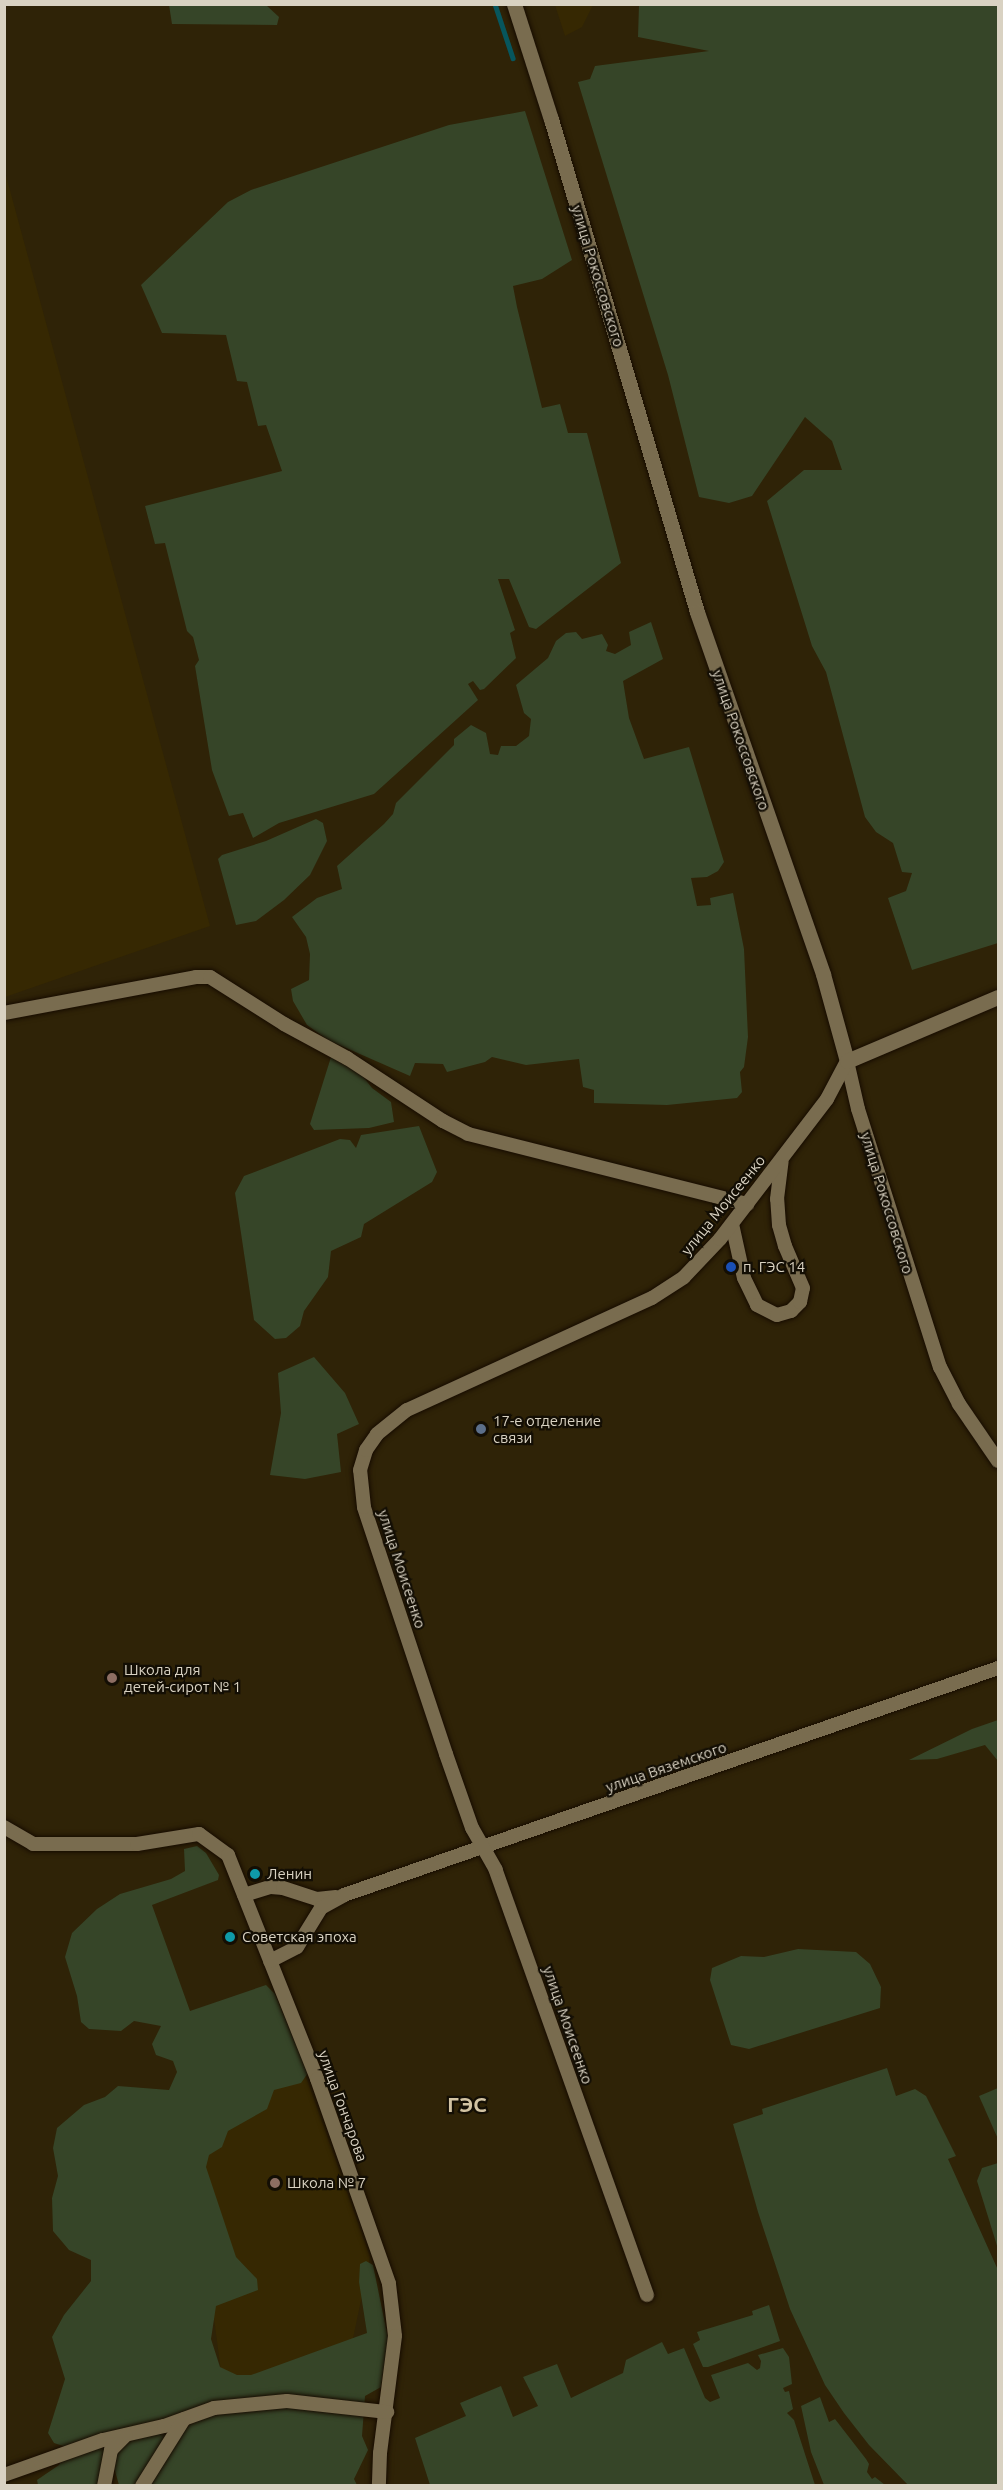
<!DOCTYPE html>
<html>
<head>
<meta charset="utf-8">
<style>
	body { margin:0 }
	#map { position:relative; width:1003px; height:2490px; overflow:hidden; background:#2f2307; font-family:Ubuntu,sans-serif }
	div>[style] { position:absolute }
	.built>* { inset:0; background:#362802 }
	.green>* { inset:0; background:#364528 }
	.stream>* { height:4.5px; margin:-2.25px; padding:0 2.25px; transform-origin:2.25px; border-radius:2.25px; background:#07565d }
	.roads { filter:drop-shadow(0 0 2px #170c00) drop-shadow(0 0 2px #170c00) }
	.minor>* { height:14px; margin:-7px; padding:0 7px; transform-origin:7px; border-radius:7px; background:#796c4f }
	.tertiary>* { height:15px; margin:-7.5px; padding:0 7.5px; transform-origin:7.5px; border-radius:7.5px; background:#796c4f }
	.dots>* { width:16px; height:16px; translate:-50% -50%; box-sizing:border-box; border:3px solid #130e04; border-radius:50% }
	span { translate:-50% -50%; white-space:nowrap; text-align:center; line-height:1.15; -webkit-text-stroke:4.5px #130e04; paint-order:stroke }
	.street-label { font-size:15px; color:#d9d2c2 }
	.poi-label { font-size:15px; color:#d9d2c2 }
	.left { translate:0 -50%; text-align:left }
	.district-label { font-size:21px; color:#d2c3a3; font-weight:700 }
	.frame { position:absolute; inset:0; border:6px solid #d9d2c2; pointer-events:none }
</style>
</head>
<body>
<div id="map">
	<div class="built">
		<div style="clip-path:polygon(555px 5px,555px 4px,593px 5px,582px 27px,565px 36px)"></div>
		<div style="clip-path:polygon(5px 172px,210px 926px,5px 997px,4px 997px)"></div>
		<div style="clip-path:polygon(302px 2066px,370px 2257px,351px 2348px,223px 2387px,212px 2303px,181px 2109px)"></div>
	</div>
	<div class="green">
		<div style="clip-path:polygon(169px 5px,266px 5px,279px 17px,277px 25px,172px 24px)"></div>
		<div style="clip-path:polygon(639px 5px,998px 5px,998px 943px,912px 970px,888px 898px,906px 891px,912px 873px,902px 872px,893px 843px,876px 832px,865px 817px,826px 672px,812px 646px,767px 501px,804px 470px,842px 470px,832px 441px,805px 417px,752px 496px,729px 503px,699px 497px,668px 375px,578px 82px,590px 79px,595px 66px,709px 51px,638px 37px)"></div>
		<div style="clip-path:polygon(525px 111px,572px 260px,542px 279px,513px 286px,517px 307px,542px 408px,560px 404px,568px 433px,587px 433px,621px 563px,536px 629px,529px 627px,509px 579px,498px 579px,515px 630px,510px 633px,516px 658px,484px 689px,480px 690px,473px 681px,468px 684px,478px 700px,374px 794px,279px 823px,253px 838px,243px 813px,229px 816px,212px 770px,195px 666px,199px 660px,193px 637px,187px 631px,165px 543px,155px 544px,145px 506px,282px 471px,266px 425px,258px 426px,247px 382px,237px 381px,226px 335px,162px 333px,141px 285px,228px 202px,251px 190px,449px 125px)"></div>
		<div style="clip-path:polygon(651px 622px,663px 659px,623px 681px,629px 718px,644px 759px,689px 747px,724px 862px,718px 871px,707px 877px,691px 878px,697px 906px,711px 905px,710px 898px,733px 893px,744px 949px,748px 1037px,744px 1067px,740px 1072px,742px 1092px,737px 1098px,667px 1105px,594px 1103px,594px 1090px,583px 1087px,579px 1059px,526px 1065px,492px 1057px,485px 1062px,447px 1072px,443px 1064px,415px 1063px,410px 1076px,328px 1040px,307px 1025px,293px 1001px,291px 989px,309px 980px,310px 954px,306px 937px,292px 917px,317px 898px,342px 889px,337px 866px,384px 824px,393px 814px,396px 803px,454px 745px,454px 739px,471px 725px,486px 733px,490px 754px,498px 755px,501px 746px,516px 746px,529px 736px,531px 719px,524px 713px,516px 685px,548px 658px,556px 641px,566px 633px,576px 632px,582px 639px,602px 634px,608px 645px,606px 651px,615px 654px,631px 645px,629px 632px)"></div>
		<div style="clip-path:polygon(316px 819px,323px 823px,327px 841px,310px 875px,284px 900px,256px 921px,236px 925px,218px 859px,222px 855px,266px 841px)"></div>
		<div style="clip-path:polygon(331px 1057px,361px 1074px,372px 1088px,391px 1102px,394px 1122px,369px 1128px,314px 1130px,310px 1124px)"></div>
		<div style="clip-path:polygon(419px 1126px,437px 1172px,432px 1182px,364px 1224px,361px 1237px,331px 1251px,328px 1277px,304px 1311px,300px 1326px,286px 1338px,275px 1339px,254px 1320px,235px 1193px,244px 1176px,340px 1139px,350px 1140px,356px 1148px,361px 1135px)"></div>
		<div style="clip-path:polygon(314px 1357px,345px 1393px,359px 1424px,337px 1434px,341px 1472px,305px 1479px,270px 1475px,281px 1413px,278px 1373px)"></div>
		<div style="clip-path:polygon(998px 1720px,998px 1761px,985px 1745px,937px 1759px,909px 1760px,972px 1729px)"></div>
		<div style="clip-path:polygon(197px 1846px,206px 1853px,219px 1875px,218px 1880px,152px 1905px,190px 2011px,266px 1985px,275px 1994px,308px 2073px,301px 2083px,274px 2090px,267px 2109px,228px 2131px,222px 2147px,209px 2155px,206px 2167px,236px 2257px,257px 2279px,258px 2290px,216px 2306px,211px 2339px,220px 2367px,237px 2375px,251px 2375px,367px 2333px,359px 2282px,360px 2264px,366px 2261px,373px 2265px,388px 2338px,381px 2387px,365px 2396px,362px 2436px,368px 2450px,354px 2479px,357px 2485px,119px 2485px,113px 2464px,104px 2485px,38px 2485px,37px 2480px,59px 2465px,69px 2448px,54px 2443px,48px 2433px,65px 2379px,52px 2337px,64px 2315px,91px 2281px,91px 2260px,69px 2250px,53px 2231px,52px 2198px,58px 2176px,53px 2148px,57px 2128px,84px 2105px,105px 2097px,118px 2086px,169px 2090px,177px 2072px,173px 2061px,156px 2055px,152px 2044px,161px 2026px,134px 2021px,121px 2031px,89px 2029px,81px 2022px,77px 1996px,65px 1957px,72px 1933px,97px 1909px,120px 1894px,171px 1879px,185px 1871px,184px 1849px)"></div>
		<div style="clip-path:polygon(798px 1949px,856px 1952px,870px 1964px,881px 1987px,880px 2008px,749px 2049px,731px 2045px,710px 1980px,712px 1968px,741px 1956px,764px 1957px)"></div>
		<div style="clip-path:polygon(887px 2068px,896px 2096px,915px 2089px,926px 2096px,956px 2156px,948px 2159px,998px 2270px,998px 2485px,908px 2485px,869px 2445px,844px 2413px,825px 2385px,790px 2309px,758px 2212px,733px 2124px,763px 2114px,762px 2109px)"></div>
		<div style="clip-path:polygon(998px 2088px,998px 2139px,979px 2096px)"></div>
		<div style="clip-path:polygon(998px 2163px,998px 2249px,977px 2181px,982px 2168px)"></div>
		<div style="clip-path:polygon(769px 2305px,780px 2341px,708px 2367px,703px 2367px,693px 2344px,700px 2340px,697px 2332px,753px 2315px,752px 2311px)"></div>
		<div style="clip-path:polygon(662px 2342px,668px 2354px,684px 2348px,705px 2398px,710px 2402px,720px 2398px,711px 2375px,748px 2363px,757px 2370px,760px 2368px,761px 2361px,758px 2355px,783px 2348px,789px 2357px,792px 2384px,783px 2388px,785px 2392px,789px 2391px,793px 2409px,787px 2413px,794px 2420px,815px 2485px,430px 2485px,415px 2438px,466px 2416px,460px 2403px,501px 2386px,513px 2417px,538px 2406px,523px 2377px,557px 2364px,571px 2398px,623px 2373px,626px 2360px)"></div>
		<div style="clip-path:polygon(820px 2397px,829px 2422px,835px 2419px,866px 2459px,869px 2464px,867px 2472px,872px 2479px,875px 2477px,885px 2485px,824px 2485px,811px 2452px,801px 2406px)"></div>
	</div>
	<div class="stream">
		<div style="left:495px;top:4px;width:57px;rotate:71.6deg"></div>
	</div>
	<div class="roads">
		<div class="minor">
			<div style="left:4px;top:1013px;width:195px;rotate:-10.6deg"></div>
			<div style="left:196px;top:977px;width:14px"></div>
			<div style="left:210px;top:977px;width:88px;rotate:32.4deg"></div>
			<div style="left:284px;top:1024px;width:72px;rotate:28.4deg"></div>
			<div style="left:347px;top:1058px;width:115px;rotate:33.3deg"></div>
			<div style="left:443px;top:1121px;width:28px;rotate:27deg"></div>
			<div style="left:468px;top:1134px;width:288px;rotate:14.1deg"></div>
			<div style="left:847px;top:1061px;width:49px;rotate:77.1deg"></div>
			<div style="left:858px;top:1109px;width:271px;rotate:72.4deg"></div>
			<div style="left:940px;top:1367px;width:42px;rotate:62.8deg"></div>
			<div style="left:959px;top:1404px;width:69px;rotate:55.6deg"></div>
			<div style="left:732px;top:1224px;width:55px;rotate:77.5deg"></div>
			<div style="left:744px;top:1278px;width:30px;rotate:64deg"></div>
			<div style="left:757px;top:1305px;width:22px;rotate:27deg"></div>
			<div style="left:777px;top:1315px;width:15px;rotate:-16deg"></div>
			<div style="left:791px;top:1311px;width:13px;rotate:-45deg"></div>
			<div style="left:800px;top:1302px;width:14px;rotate:-78deg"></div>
			<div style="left:803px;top:1288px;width:46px;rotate:-113.2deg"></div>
			<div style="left:785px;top:1246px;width:22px;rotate:-106deg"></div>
			<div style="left:779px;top:1225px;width:26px;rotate:-94deg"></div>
			<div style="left:777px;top:1199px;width:38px;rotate:-83deg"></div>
			<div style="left:4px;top:1827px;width:34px;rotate:30deg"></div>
			<div style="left:33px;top:1844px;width:104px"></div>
			<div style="left:137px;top:1844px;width:63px;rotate:-9.2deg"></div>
			<div style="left:199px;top:1834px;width:36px;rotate:36deg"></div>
			<div style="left:228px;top:1855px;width:241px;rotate:68.3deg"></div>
			<div style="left:317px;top:2079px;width:217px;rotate:70.6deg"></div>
			<div style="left:389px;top:2284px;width:52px;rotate:83.4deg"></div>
			<div style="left:395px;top:2336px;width:118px;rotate:97.3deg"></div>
			<div style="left:380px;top:2453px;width:33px;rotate:92deg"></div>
			<div style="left:244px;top:1895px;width:28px;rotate:-17deg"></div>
			<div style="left:271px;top:1887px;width:12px;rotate:5deg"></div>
			<div style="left:283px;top:1888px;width:36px;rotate:18deg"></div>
			<div style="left:317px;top:1899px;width:19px;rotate:-6deg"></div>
			<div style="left:270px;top:1961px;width:30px;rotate:-27deg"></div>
			<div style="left:297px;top:1947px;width:46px;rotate:-58.4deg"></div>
			<div style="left:321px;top:1908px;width:26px;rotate:-29deg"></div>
			<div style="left:344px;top:1895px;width:692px;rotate:-19.14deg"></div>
			<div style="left:647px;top:2295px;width:451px;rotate:-109.6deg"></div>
			<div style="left:496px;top:1870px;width:48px;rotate:-119.7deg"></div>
			<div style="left:472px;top:1828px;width:78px;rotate:-109.4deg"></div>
			<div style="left:446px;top:1754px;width:260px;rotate:-108.4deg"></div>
			<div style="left:364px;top:1507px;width:37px;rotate:-96deg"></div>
			<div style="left:360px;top:1470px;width:21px;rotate:-73deg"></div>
			<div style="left:366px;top:1450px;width:19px;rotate:-55deg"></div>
			<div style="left:377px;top:1434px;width:38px;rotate:-39deg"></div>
			<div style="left:407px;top:1410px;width:269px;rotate:-24.6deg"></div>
			<div style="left:652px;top:1298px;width:38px;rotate:-33deg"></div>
			<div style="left:684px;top:1277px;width:52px;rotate:-46.5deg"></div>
			<div style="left:720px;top:1239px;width:176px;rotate:-52.6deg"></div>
			<div style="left:827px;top:1099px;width:43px;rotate:-62.2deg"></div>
			<div style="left:4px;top:2475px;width:105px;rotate:-19.5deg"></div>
			<div style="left:103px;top:2440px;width:63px;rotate:-12.9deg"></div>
			<div style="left:164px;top:2426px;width:53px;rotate:-19.8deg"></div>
			<div style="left:214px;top:2408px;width:73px;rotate:-5.5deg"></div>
			<div style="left:287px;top:2401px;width:101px;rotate:6.3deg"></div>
			<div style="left:104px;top:2486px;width:37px;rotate:-79deg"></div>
			<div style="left:111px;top:2450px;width:21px;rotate:-45deg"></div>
			<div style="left:142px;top:2486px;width:79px;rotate:-57.9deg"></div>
		</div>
		<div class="tertiary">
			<div style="left:514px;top:4px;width:121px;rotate:72.2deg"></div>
			<div style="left:551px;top:119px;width:514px;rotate:73.5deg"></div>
			<div style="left:697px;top:612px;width:383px;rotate:70.8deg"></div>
			<div style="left:823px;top:974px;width:90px;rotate:74.6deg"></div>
			<div style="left:847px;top:1061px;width:164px;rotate:-23deg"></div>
		</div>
	</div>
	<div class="dots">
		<div style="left:731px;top:1267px;background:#1a4fb4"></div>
		<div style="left:481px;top:1429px;background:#5c6f8a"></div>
		<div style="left:112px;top:1678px;background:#8d6e63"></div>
		<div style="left:255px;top:1874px;background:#0f9aa8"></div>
		<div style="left:230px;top:1937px;background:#0f9aa8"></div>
		<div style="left:275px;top:2183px;background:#8d6e63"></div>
	</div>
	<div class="street-label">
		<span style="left:598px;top:276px;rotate:73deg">улица Рокоссовского</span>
		<span style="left:741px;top:740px;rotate:71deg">улица Рокоссовского</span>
		<span style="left:887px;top:1203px;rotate:73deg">улица Рокоссовского</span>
		<span style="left:723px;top:1205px;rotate:-51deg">улица Моисеенко</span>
		<span style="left:402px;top:1569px;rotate:72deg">улица Моисеенко</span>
		<span style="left:666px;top:1767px;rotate:-19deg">улица Вяземского</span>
		<span style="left:568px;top:2025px;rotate:71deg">улица Моисеенко</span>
		<span style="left:343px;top:2106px;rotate:70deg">улица Гончарова</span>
	</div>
	<div class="poi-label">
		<span class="left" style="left:743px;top:1267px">п. ГЭС 14</span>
		<span class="left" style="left:493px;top:1429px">17-е отделение<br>связи</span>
		<span class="left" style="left:124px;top:1678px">Школа для<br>детей-сирот № 1</span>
		<span class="left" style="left:267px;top:1874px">Ленин</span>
		<span class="left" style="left:242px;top:1937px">Советская эпоха</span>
		<span class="left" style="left:287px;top:2183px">Школа № 7</span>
	</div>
	<div class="district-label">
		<span style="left:467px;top:2104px">ГЭС</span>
	</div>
	<div class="frame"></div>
</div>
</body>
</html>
